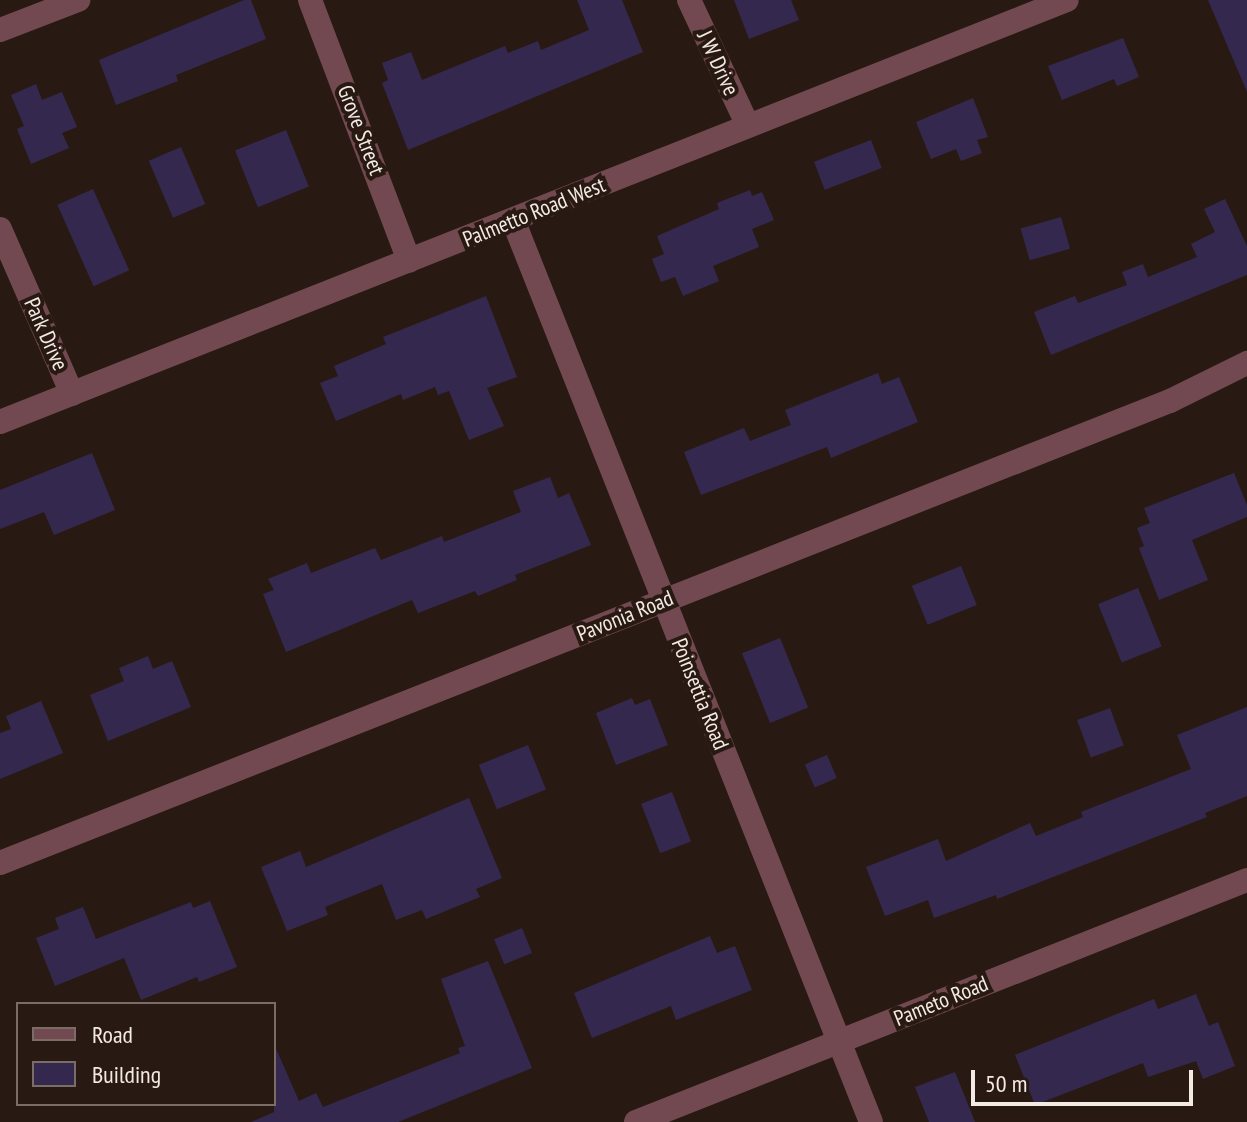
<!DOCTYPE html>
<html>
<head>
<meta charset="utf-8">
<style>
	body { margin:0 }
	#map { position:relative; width:1247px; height:1122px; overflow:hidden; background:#281a12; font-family:"PT Sans Narrow",sans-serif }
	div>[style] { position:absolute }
	.building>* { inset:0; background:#35284f; transform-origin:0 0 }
	.minor>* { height:24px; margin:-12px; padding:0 12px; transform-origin:12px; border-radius:12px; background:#724951 }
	span { translate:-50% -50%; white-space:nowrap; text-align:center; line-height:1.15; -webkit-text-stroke:8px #281a12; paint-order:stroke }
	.street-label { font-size:22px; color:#f4eae4 }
	.legend { position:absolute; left:16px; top:1002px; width:260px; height:104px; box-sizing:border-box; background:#281a12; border:2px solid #7a6d66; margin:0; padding:10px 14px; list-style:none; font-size:24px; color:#f4eae4 }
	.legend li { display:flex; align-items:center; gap:16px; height:40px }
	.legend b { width:40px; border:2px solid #7a6d66 }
	.scale { position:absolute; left:971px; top:1070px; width:222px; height:36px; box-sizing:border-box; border:4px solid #f4eae4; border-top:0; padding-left:10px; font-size:24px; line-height:28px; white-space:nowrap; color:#f4eae4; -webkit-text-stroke:6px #281a12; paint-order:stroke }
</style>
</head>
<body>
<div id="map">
	<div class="building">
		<div style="clip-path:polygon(244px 0,251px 0,266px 39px,176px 75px,178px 81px,116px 105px,99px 60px)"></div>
		<div style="clip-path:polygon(577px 0,622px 0,643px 52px,408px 150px,382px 83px,388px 80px,382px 63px,411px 52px,422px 80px,505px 46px,508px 53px,538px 41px,541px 50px,589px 30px)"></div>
		<div style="clip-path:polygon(734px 0,791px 0,799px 20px,749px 39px)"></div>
		<div style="clip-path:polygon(1208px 0,1247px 0,1247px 92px)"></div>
		<div style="clip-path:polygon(1123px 38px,1139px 77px,1117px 86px,1114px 79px,1062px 100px,1048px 66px)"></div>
		<div style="clip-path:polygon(36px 84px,42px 100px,62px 92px,77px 127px,62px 133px,69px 148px,31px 164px,17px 129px,24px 126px,11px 95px)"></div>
		<div style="clip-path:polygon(973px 98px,988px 137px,977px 140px,982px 153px,961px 161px,956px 149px,931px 159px,916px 122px)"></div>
		<div style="left:286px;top:130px;width:61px;height:55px;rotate:68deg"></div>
		<div style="left:871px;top:140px;width:30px;height:61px;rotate:69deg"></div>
		<div style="left:181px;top:147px;width:62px;height:35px;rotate:67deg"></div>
		<div style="left:93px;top:189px;width:89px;height:39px;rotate:66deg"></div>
		<div style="clip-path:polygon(750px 190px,752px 196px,762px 192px,774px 220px,752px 229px,759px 247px,713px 266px,719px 281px,683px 296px,675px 277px,661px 282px,652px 259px,664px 254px,657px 236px,719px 209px,717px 203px)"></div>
		<div style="clip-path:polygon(1225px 199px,1247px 246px,1247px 275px,1051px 355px,1034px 312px,1075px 296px,1078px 303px,1127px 285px,1122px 272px,1143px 264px,1148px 277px,1197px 257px,1191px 244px,1215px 232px,1204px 209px)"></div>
		<div style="left:1061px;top:217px;width:33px;height:42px;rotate:74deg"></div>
		<div style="clip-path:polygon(486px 296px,517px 377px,487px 388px,504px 426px,469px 440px,449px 391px,438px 395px,435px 387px,403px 400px,401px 394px,336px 421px,320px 383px,338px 376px,334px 366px,386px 344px,383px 337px)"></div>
		<div style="clip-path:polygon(878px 373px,882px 384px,899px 377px,918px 422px,831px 458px,827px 447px,701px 495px,684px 452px,744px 428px,750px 441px,791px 425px,785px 410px)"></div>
		<div style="clip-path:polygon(92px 453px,115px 510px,54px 535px,44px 512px,0 529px,0 490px)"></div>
		<div style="clip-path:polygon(1234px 473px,1247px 505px,1247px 517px,1192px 540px,1208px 580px,1159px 600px,1139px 548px,1144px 546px,1137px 528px,1150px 523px,1144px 508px)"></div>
		<div style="clip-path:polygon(550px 477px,558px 498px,569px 493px,591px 545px,515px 575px,517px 580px,478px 596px,475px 591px,418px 613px,412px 600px,286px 652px,263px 594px,274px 590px,268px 579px,307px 563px,311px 573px,375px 548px,381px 560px,442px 536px,444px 542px,521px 512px,513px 491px)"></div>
		<div style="left:961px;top:566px;width:42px;height:53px;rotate:68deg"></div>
		<div style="left:1138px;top:588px;width:63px;height:43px;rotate:68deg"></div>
		<div style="left:780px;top:638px;width:75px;height:41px;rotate:68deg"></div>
		<div style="clip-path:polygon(148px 656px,153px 669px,172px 661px,191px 707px,108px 741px,90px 695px,124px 681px,119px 668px)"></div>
		<div style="clip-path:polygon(632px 698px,635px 705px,650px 699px,668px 745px,616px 765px,596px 713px)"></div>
		<div style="clip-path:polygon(41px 701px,63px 753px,0 779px,0 733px,11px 729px,6px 716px)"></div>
		<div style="clip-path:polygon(1247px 707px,1247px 796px,1205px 813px,1207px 817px,997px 899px,996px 895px,934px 918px,928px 900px,885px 916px,866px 867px,938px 839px,946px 861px,1030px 823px,1036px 836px,1083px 817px,1081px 812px,1191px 769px,1177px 735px)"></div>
		<div style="left:1110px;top:708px;width:40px;height:35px;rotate:70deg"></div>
		<div style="left:528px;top:745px;width:48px;height:53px;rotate:68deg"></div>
		<div style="left:827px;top:755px;width:25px;height:24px;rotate:67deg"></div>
		<div style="left:672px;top:792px;width:53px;height:33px;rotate:69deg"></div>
		<div style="clip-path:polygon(469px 798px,502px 878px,476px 889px,480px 897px,426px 919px,422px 910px,396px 920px,382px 884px,325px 907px,328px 915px,287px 931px,261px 867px,300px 851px,306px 867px)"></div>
		<div style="clip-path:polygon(210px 901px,237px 967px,199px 982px,197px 977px,141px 1000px,124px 958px,55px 986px,36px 938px,59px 929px,55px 918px,83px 907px,96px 939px,191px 902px,193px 908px)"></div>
		<div style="left:522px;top:928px;width:27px;height:30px;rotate:68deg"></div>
		<div style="clip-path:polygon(710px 936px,717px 953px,735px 946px,752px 990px,676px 1020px,671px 1006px,592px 1038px,574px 993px)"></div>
		<div style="clip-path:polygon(488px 961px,532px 1068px,398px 1122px,251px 1122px,274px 1112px,274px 1044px,299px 1101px,316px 1093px,323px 1107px,460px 1053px,458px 1048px,465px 1046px,441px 979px)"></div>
		<div style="clip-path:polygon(1196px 994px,1209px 1026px,1218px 1022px,1235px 1066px,1203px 1079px,1196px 1061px,1148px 1077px,1143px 1063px,1035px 1105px,1015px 1055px,1154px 999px,1158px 1009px)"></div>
		<div style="clip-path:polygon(955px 1072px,975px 1122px,929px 1122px,915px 1087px)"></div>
	</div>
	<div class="minor">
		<div style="left:310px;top:0;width:279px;rotate:69.2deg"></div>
		<div style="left:689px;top:0;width:139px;rotate:64.9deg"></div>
		<div style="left:0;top:30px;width:84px;rotate:-21deg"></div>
		<div style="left:513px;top:220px;width:970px;rotate:68.35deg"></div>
		<div style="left:0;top:229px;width:180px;rotate:66.4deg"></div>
		<div style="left:0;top:422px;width:1147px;rotate:-21.58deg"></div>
		<div style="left:0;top:863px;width:1258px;rotate:-21.55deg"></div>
		<div style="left:1170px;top:401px;width:86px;rotate:-26.3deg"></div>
		<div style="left:636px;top:1122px;width:657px;rotate:-21.61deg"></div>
	</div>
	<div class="street-label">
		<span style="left:718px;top:63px;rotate:65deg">J W Drive</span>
		<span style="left:361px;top:130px;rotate:69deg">Grove Street</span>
		<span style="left:534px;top:212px;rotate:-22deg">Palmetto Road West</span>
		<span style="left:46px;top:334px;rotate:66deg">Park Drive</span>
		<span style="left:625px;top:616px;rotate:-22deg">Pavonia Road</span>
		<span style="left:700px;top:694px;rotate:68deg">Poinsettia Road</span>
		<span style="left:941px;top:1001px;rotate:-22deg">Pameto Road</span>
	</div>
	<ul class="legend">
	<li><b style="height:10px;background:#724951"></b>Road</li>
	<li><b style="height:22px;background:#35284f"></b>Building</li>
	</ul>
	<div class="scale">50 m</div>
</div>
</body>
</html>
